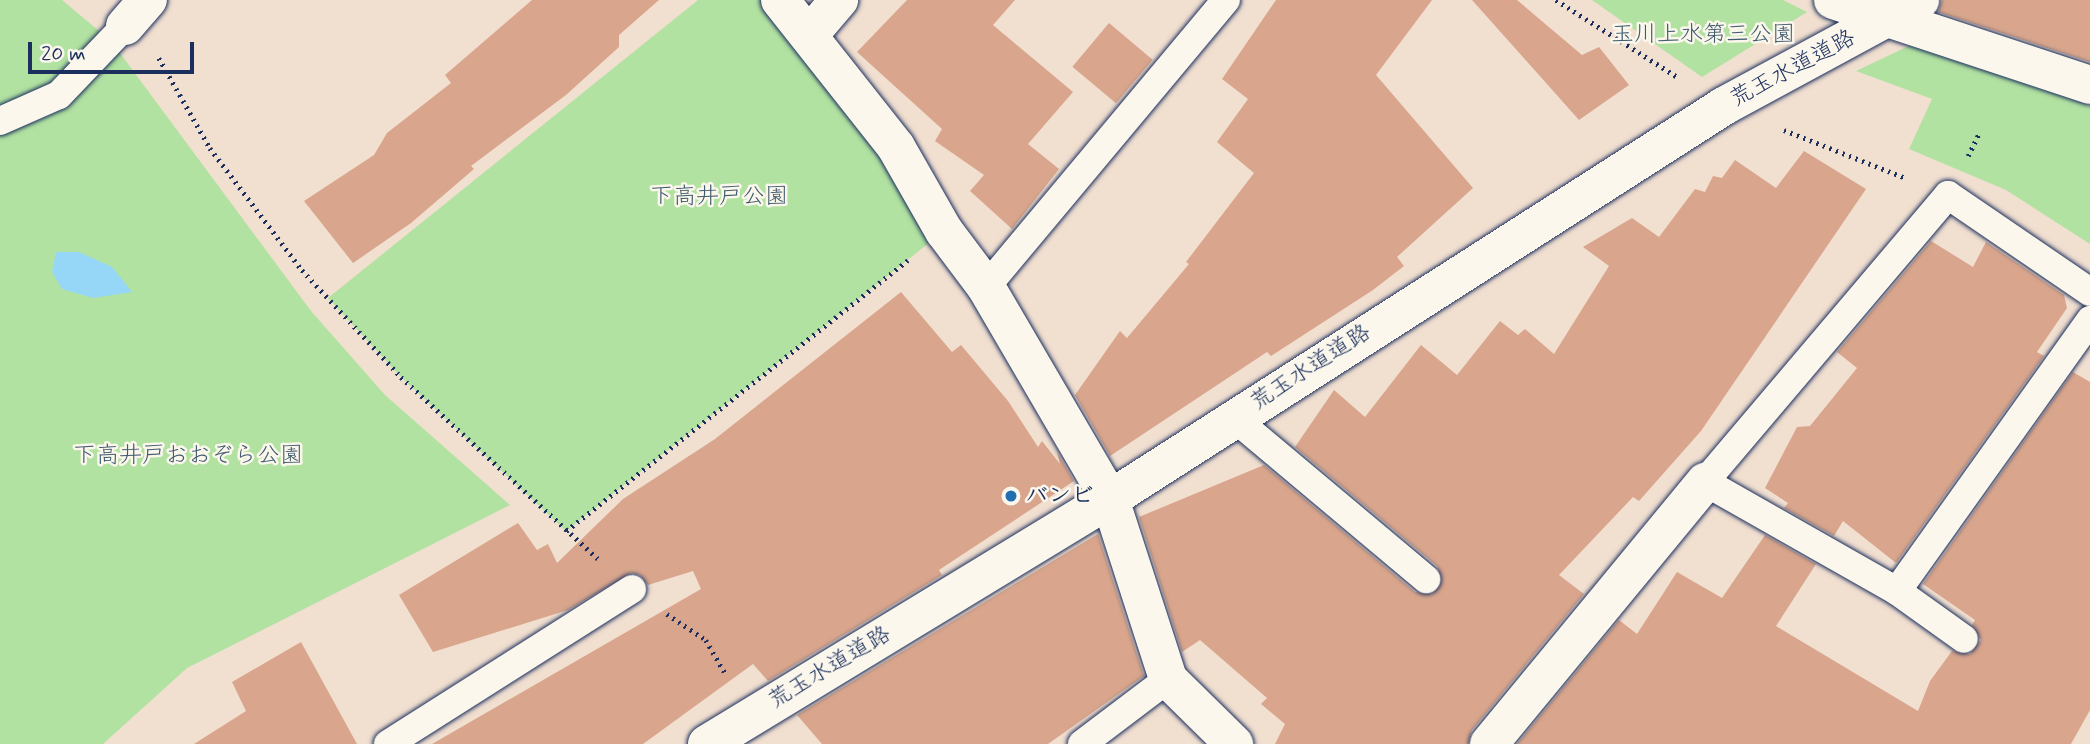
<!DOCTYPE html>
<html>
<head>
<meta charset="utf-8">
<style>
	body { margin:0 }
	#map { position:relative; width:2090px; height:744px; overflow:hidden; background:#f1dfd0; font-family:Mynerve,"Klee One",sans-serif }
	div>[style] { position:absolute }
	.green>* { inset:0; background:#b2e2a1 }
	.water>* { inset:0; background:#96d7f7 }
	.building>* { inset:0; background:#d9a68d; transform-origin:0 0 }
	.path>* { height:4.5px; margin-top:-2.25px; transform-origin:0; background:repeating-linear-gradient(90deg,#1b2f5e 0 2px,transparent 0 7px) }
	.roads { filter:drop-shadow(0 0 2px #1b2f5e) drop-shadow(0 0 2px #1b2f5e) }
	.lane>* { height:28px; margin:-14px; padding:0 14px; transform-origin:14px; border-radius:14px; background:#fbf7ec }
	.street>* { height:38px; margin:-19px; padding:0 19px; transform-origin:19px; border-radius:19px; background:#fbf7ec }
	.secondary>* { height:38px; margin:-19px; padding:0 19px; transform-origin:19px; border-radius:19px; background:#fbf7ec }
	.dots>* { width:19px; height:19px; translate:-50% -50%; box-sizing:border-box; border:4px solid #fbf7ec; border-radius:50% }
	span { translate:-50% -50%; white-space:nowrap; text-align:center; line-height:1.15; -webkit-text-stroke:5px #fbf7ec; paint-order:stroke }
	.park-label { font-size:23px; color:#415c6f }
	.street-label { font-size:23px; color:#1b2f5e }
	.poi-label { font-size:23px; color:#1b2f5e; font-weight:700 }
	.left { translate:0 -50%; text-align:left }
	.scale { position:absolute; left:28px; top:42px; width:166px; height:32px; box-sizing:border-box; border:4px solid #1b2f5e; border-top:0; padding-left:9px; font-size:21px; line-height:24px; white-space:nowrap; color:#1b2f5e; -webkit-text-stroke:5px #fbf7ec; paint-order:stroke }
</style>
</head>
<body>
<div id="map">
	<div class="green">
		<div style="clip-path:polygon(0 0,62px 0,111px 41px,311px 311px,385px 395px,510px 505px,187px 668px,103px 744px,0 744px)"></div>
		<div style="clip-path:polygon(698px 0,780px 0,944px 231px,566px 531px,401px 377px,328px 298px)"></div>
		<div style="clip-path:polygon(1592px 0,1783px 0,1807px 12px,1702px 77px)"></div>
		<div style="clip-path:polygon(1917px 42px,2090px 106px,2090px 244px,2006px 190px,1909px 149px,1932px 99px,1856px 71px)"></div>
	</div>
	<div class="water">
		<div style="clip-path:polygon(56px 252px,79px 252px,112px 267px,132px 292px,93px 298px,62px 289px,52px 272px)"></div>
	</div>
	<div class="building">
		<div style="clip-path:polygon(532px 0,659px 0,619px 35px,619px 47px,566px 95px,471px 166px,474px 169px,411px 223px,353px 263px,304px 201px,374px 155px,387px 133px,451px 83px,445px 75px)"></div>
		<div style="clip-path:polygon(907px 0,1015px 0,993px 25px,1073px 92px,1028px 144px,1059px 169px,1012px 229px,970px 191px,984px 175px,935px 141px,942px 129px,857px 52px)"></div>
		<div style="clip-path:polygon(1276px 0,1432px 0,1376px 75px,1473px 188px,1397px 257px,1404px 266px,1373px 290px,1271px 356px,1267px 352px,1110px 456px,1075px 395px,1120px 331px,1127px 338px,1189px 264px,1186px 262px,1254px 173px,1217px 142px,1248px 99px,1222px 79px)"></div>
		<div style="clip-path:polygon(1472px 0,1517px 0,1582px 55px,1599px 47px,1629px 85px,1579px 120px)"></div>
		<div style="clip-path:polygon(1942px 0,2090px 0,2090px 62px,1938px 12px)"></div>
		<div style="left:1109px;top:23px;width:57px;height:57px;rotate:40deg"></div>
		<div style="clip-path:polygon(1804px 151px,1866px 189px,1701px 431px,1639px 501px,1633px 497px,1559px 575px,1584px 594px,1472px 730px,1468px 744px,1275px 744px,1285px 724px,1261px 704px,1267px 698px,1200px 640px,1182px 652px,1139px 517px,1264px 465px,1415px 592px,1432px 594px,1442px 581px,1437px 566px,1295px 447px,1334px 390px,1365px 417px,1421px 345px,1457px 375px,1500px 321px,1518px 335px,1525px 329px,1554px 354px,1609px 266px,1583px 247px,1632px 218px,1659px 237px,1695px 189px,1705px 192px,1713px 176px,1722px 178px,1735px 160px,1776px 188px)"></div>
		<div style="clip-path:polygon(1931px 241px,1973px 267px,1986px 242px,2064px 295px,2067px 308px,2037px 352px,2044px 356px,1896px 563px,1843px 521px,1834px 536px,1784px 508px,1788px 503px,1765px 488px,1797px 427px,1810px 426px,1857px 368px,1837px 352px)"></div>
		<div style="clip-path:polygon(901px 292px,952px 352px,961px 345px,1008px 401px,1038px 447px,1042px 441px,1060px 464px,1057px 452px,1074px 481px,939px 570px,942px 575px,768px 681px,753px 664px,643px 744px,432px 744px,701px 589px,693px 571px,648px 585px,640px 575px,631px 573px,568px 610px,433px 652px,399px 595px,518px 523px,537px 550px,548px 544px,557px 563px,623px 499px,715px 439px)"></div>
		<div style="clip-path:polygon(2073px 372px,2090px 382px,2090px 710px,2071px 744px,1517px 744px,1619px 620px,1637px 634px,1677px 572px,1722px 598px,1765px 535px,1816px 564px,1776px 626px,1918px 711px,1930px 681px,1952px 651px,1970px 654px,1981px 640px,1972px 625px,1975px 620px,1923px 584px)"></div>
		<div style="clip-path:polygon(1098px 534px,1144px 676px,1048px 744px,822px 744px,797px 715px)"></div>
		<div style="clip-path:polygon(301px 642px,357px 744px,194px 744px,246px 711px,232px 682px)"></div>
	</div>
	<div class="path">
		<div style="left:1556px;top:0;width:146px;rotate:32.4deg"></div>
		<div style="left:159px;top:58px;width:103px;rotate:60.5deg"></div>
		<div style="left:210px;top:148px;width:153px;rotate:53deg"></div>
		<div style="left:302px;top:270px;width:146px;rotate:47.2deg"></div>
		<div style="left:401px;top:377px;width:268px;rotate:42.7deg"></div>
		<div style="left:1784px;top:130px;width:131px;rotate:21.5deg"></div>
		<div style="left:1968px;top:156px;width:25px;rotate:-64deg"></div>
		<div style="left:566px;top:531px;width:436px;rotate:-38.4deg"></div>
		<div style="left:667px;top:614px;width:47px;rotate:33.7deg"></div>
		<div style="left:706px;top:640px;width:39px;rotate:60deg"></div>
	</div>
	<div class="roads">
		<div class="lane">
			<div style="left:0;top:121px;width:64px;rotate:-23.8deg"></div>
			<div style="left:59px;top:95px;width:95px;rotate:-46.3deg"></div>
			<div style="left:986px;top:287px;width:374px;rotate:-50.1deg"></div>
			<div style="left:2090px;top:292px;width:172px;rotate:-145.7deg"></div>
			<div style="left:1948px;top:195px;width:376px;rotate:130.3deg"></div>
			<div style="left:1705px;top:482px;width:221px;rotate:29.6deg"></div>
			<div style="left:1897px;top:591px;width:333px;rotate:-54.5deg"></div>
			<div style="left:1234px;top:418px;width:251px;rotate:40deg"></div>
			<div style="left:1897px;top:591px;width:82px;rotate:35.6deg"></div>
			<div style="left:388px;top:744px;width:289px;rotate:-32.4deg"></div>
			<div style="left:1082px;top:744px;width:108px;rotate:-37.1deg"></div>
		</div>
		<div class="street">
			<div style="left:780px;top:0;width:187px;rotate:51.7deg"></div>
			<div style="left:896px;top:147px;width:97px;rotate:60.3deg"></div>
			<div style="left:944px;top:231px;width:70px;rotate:53.1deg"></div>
			<div style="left:986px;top:287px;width:246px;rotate:59.7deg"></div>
			<div style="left:1110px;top:499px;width:189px;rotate:72.1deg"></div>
			<div style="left:1168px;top:679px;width:93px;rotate:44.6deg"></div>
			<div style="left:1833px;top:0;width:271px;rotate:18.3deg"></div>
			<div style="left:125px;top:26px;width:35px;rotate:-49deg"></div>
			<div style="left:810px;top:34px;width:45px;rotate:-49.5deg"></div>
			<div style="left:1489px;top:744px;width:340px;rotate:-50.5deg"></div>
		</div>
		<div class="secondary">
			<div style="left:707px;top:744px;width:472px;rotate:-31.3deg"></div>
			<div style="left:1110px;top:499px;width:729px;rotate:-32.62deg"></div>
			<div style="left:1724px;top:106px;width:223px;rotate:-28.4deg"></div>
		</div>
	</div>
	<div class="dots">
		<div style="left:1011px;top:496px;background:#1f6fb2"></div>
	</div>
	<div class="park-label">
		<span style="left:1703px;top:35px">玉川上水第三公園</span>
		<span style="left:719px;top:197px">下高井戸公園</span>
		<span style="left:188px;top:456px">下高井戸おおぞら公園</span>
	</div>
	<div class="street-label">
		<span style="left:1793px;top:69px;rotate:-28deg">荒玉水道道路</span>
		<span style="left:1311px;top:368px;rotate:-33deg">荒玉水道道路</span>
		<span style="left:830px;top:668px;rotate:-31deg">荒玉水道道路</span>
	</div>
	<div class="poi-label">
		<span class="left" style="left:1025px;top:496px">バンビ</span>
	</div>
	<div class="scale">20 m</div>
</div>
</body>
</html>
